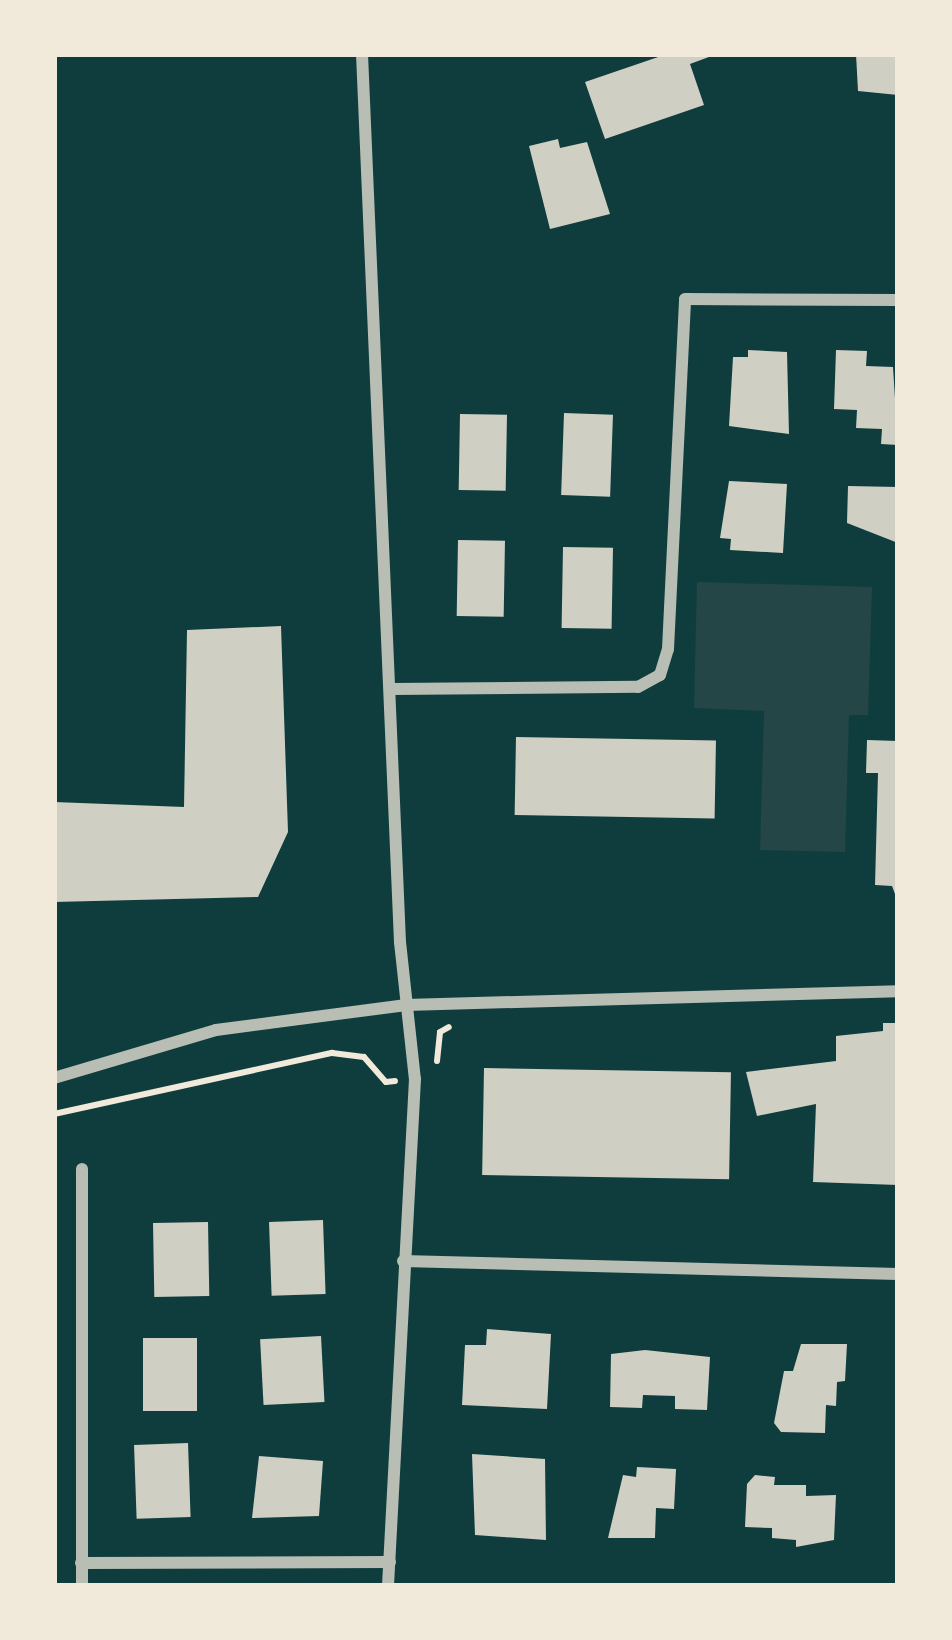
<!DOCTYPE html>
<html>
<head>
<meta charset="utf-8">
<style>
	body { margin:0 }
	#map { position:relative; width:952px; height:1640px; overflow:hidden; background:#0f3d3e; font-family:Inter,sans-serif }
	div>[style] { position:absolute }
	.green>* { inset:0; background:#244646 }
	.building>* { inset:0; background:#cfcfc3; transform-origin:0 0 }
	.path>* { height:6px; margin:-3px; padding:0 3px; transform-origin:3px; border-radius:3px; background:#f1e9da }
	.minor>* { height:12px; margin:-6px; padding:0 6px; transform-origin:6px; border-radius:6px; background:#b8beb3 }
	span { translate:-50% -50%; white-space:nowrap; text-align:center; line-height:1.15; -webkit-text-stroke:9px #f1e9da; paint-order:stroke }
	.frame { position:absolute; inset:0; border:57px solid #f1e9da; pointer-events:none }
</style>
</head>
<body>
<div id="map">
	<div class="green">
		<div style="clip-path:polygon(697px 582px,872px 587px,868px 715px,849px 715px,845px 852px,760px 850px,764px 711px,694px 708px)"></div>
	</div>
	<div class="building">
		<div style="clip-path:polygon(667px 54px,717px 54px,690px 64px,704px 105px,605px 139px,585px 82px)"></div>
		<div style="clip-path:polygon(856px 54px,898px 54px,898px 95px,858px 91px)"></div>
		<div style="clip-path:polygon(558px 139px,560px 148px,587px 142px,610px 214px,550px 229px,529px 146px)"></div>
		<div style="clip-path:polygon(748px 350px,787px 352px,789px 434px,729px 426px,733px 357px,748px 357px)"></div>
		<div style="clip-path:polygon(836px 350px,867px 351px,866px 366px,893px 367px,898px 445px,881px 444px,882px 429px,856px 428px,857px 410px,834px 409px)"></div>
		<div style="left:564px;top:413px;width:49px;height:82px;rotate:2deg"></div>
		<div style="left:460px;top:414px;width:47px;height:76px;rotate:1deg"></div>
		<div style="clip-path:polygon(729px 481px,787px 484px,783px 553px,730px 550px,731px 539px,720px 538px)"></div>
		<div style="clip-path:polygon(848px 486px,898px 487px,898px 543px,847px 523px)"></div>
		<div style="left:458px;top:540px;width:47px;height:76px;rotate:1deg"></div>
		<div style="left:563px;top:547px;width:50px;height:81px;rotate:1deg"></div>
		<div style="clip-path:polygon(281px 626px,288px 832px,258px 897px,54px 902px,54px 802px,184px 807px,187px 630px)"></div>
		<div style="left:516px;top:737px;width:200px;height:78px;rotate:1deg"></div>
		<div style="clip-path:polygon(867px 740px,898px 741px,898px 902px,892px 886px,875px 885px,878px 773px,866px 773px)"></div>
		<div style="clip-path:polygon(883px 1023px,898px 1023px,898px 1185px,813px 1182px,816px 1104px,757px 1116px,746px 1072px,836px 1061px,836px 1036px,883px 1031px)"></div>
		<div style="left:484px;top:1068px;width:247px;height:107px;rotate:1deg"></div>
		<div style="left:323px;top:1220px;width:74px;height:54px;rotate:88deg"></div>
		<div style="left:208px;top:1222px;width:74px;height:55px;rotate:89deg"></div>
		<div style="clip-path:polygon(487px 1329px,551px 1334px,547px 1409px,462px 1405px,465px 1345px,486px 1345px)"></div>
		<div style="left:321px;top:1336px;width:66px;height:61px;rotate:87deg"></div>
		<div style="left:143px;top:1338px;width:54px;height:73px"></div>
		<div style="clip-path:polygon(801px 1344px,847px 1344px,845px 1381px,837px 1382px,836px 1406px,826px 1405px,825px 1433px,781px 1432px,774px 1423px,784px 1371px,793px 1371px)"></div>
		<div style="clip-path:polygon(645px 1350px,710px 1357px,707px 1410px,675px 1409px,675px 1396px,643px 1395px,642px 1408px,610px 1407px,611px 1354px)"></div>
		<div style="left:188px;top:1443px;width:74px;height:54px;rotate:88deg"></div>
		<div style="clip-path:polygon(472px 1454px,545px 1459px,546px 1540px,475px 1535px)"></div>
		<div style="clip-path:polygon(259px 1456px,323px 1461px,319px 1516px,252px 1518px)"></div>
		<div style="clip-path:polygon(637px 1467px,676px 1469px,674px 1509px,656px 1508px,655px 1538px,608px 1538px,623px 1475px,636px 1477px)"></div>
		<div style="clip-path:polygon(755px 1475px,775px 1477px,774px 1485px,806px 1485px,806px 1496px,836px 1495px,834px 1540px,796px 1547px,796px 1540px,772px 1538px,772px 1528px,745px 1527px,747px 1484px)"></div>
	</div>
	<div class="path">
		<div style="left:437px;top:1061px;width:29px;rotate:-84deg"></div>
		<div style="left:440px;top:1032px;width:10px;rotate:-29deg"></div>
		<div style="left:54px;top:1114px;width:285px;rotate:-12.4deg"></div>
		<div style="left:332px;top:1053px;width:32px;rotate:7deg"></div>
		<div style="left:364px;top:1057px;width:33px;rotate:49deg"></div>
		<div style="left:386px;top:1082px;width:9px;rotate:-6deg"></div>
	</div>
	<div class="minor">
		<div style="left:362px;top:54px;width:889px;rotate:87.55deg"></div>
		<div style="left:400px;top:942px;width:138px;rotate:83.8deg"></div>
		<div style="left:415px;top:1079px;width:508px;rotate:93.05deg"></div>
		<div style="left:392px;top:689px;width:246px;rotate:-0.5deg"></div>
		<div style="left:638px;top:687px;width:25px;rotate:-29deg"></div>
		<div style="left:660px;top:675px;width:27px;rotate:-73deg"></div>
		<div style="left:668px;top:649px;width:350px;rotate:-87.2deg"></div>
		<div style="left:685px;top:299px;width:213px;rotate:0.3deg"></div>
		<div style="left:54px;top:1078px;width:169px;rotate:-16.5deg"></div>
		<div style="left:216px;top:1030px;width:192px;rotate:-7.5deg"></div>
		<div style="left:406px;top:1005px;width:492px;rotate:-1.6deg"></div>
		<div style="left:82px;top:1169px;width:417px;rotate:90deg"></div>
		<div style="left:403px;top:1261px;width:495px;rotate:1.5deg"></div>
		<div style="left:81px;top:1563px;width:309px;rotate:-0.2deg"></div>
	</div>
	<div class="frame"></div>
</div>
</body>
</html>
